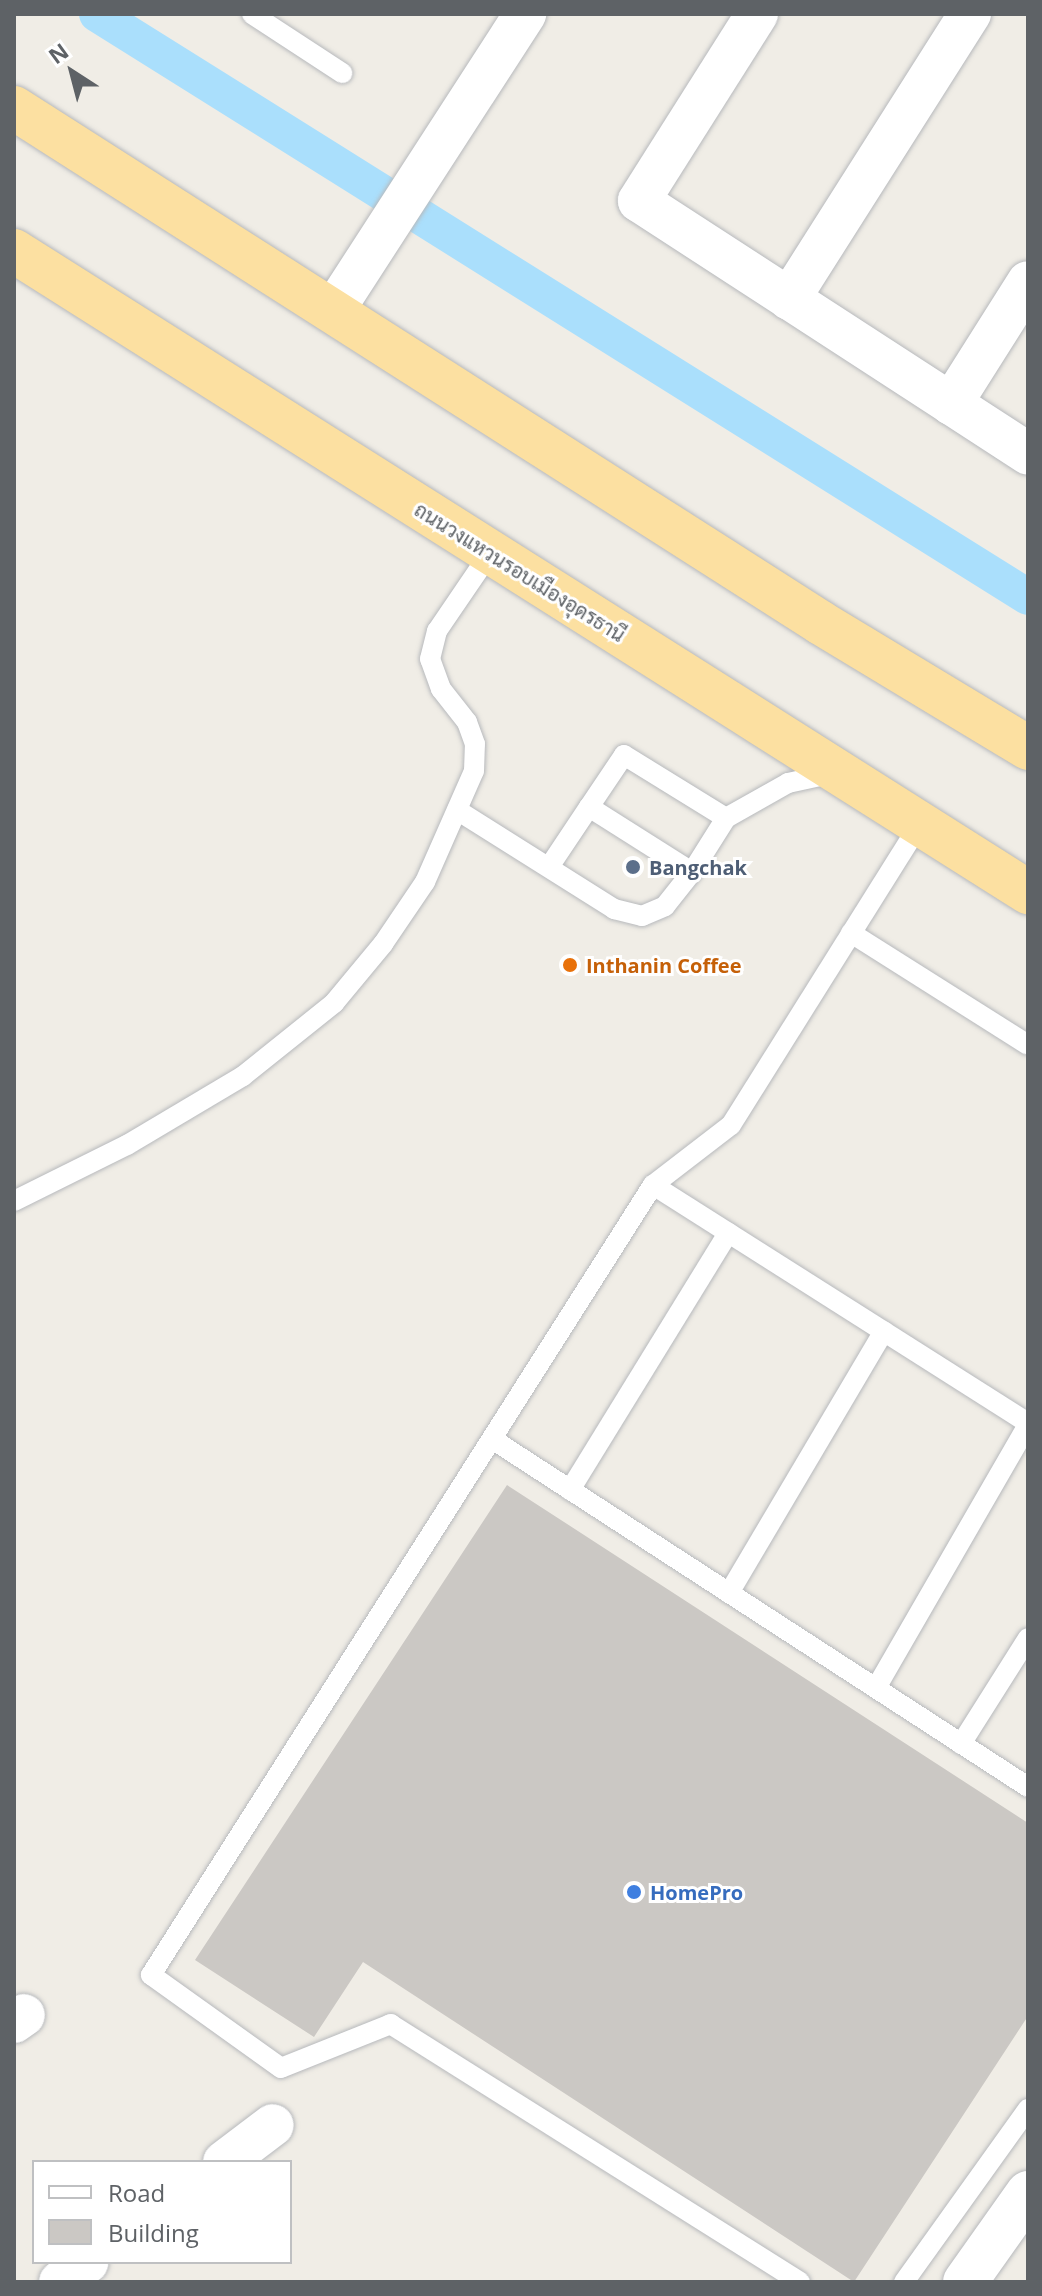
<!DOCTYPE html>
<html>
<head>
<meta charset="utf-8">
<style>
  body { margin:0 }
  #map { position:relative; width:1042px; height:2296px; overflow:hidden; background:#f0ede6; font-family:"Open Sans",Sarabun,sans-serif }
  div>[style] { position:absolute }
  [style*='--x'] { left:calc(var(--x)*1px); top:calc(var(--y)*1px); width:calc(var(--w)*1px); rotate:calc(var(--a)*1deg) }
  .canal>* { height:36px; margin:-18px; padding:0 18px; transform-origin:18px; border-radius:18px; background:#aadffc }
  .building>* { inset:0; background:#cbc8c4 }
  .roads { filter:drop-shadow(0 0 2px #b7b9bc) drop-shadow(0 0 2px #b7b9bc) }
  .service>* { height:20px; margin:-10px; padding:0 10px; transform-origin:10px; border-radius:10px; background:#fff }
  .minor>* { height:42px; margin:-21px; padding:0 21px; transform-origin:21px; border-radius:21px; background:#fff }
  .secondary>* { height:44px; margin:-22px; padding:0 22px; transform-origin:22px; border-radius:22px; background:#fff }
  .trunk>* { height:44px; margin:-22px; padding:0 22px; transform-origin:22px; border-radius:22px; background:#fce0a1 }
  .dots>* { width:22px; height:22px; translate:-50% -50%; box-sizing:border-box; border:4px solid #fff; border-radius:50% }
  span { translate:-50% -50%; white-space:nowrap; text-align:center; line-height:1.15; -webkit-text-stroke:6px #fff; paint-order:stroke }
  .street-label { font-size:20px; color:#5e6266 }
  .service-label { font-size:20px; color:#4e5e75; font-weight:700 }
  .left { translate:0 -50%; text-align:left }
  .food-label { font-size:20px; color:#c56008; font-weight:700 }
  .shop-label { font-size:20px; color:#366cbe; font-weight:700 }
  .frame { position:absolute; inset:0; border:16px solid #5e6266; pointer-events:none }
  .legend { position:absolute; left:32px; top:2160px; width:260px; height:104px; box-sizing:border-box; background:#fff; border:2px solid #bfc0c2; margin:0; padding:10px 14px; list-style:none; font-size:24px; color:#5e6266 }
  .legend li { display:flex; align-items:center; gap:16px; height:40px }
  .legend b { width:40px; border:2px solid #bfc0c2 }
  .north { position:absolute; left:32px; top:32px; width:80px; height:80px; -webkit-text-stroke:6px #fff; paint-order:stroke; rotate:324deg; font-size:22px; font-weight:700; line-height:32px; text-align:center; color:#5e6266 }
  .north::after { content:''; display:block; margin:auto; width:28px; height:36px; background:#5e6266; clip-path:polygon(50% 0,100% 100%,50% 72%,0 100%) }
</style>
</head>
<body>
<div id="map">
  <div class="canal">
    <div style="--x:97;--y:14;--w:1098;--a:32.06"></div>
  </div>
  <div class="building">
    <div style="clip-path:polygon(507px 1485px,1028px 1823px,1028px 2016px,854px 2282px,363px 1962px,314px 2037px,195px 1960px)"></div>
  </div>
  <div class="roads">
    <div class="service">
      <div style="--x:252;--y:14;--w:108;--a:33.2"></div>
      <div style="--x:457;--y:810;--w:186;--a:32.2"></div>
      <div style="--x:614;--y:909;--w:29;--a:14"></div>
      <div style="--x:642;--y:916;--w:25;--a:-23"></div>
      <div style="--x:665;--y:906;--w:43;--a:-51.5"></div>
      <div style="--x:726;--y:818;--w:120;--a:-148.3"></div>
      <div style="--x:624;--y:755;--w:63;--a:123.9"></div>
      <div style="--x:589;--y:807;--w:122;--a:32.3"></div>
      <div style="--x:692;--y:872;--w:64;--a:-57.8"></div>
      <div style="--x:726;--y:818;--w:71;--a:-29.4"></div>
      <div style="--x:788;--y:783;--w:47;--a:-12.3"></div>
      <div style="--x:549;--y:867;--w:72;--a:-56.3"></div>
      <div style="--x:851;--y:933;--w:209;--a:32.3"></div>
      <div style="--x:653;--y:1185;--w:444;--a:32.4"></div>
      <div style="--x:14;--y:1201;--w:126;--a:-26.4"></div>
      <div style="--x:127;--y:1145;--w:135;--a:-30.7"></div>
      <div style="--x:243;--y:1076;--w:117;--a:-38.7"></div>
      <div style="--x:334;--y:1003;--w:77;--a:-50.3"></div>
      <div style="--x:383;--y:944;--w:75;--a:-55.9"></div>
      <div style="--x:425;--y:882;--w:121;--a:-66.2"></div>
      <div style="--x:474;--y:771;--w:27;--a:-88"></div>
      <div style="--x:475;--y:744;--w:23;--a:-110"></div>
      <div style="--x:467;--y:722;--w:42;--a:-128.2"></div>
      <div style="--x:441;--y:689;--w:32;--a:-110"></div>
      <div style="--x:430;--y:659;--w:29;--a:-76"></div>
      <div style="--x:437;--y:631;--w:94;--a:-55.8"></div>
      <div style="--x:492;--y:1439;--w:639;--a:32.99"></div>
      <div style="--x:570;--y:1490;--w:302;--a:-58.4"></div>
      <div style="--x:729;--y:1593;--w:304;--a:-59.4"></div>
      <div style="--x:876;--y:1688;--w:304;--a:-60"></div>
      <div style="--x:961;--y:1744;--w:125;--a:-57.7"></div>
      <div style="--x:800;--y:2282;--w:484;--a:-147.8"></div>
      <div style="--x:391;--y:2024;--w:118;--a:158.2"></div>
      <div style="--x:281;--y:2068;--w:160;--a:-144.4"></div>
      <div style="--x:151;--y:1975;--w:936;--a:-57.57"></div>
      <div style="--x:653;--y:1185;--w:98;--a:-37.6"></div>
      <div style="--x:731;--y:1125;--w:355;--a:-57.9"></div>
      <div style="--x:904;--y:2282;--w:213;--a:-54.4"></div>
    </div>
    <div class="minor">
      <div style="--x:757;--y:14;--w:221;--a:122.3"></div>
      <div style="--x:639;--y:201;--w:464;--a:33"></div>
      <div style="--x:789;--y:299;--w:338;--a:-57.6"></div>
      <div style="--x:333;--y:311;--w:354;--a:-57.1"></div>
      <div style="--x:951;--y:404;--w:144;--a:-57.7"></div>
      <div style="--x:14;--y:2022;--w:12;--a:-35"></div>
      <div style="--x:224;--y:2162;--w:61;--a:-37.1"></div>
      <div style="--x:60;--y:2282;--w:34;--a:-36"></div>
    </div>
    <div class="secondary">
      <div style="--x:965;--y:2282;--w:109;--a:-54.7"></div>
    </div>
    <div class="trunk">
      <div style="--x:14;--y:108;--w:957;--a:32.54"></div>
      <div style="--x:821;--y:623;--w:242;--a:31.1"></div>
      <div style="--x:14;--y:251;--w:1200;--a:32.3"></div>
    </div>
  </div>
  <div class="dots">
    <div style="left:633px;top:867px;background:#5c6f8a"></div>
    <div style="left:570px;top:965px;background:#e8710a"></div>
    <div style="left:634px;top:1892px;background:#3f7fe0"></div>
  </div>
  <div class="street-label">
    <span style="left:520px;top:572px;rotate:32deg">ถนนวงแหวนรอบเมืองอุดรธานี</span>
  </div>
  <div class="service-label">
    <span class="left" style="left:649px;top:867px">Bangchak</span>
  </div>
  <div class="food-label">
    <span class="left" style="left:586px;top:965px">Inthanin Coffee</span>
  </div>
  <div class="shop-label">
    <span class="left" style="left:650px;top:1892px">HomePro</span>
  </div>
  <div class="frame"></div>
  <ul class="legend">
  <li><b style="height:10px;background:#fff"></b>Road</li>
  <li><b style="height:22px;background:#cbc8c4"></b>Building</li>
  </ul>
  <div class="north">N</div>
</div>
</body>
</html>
